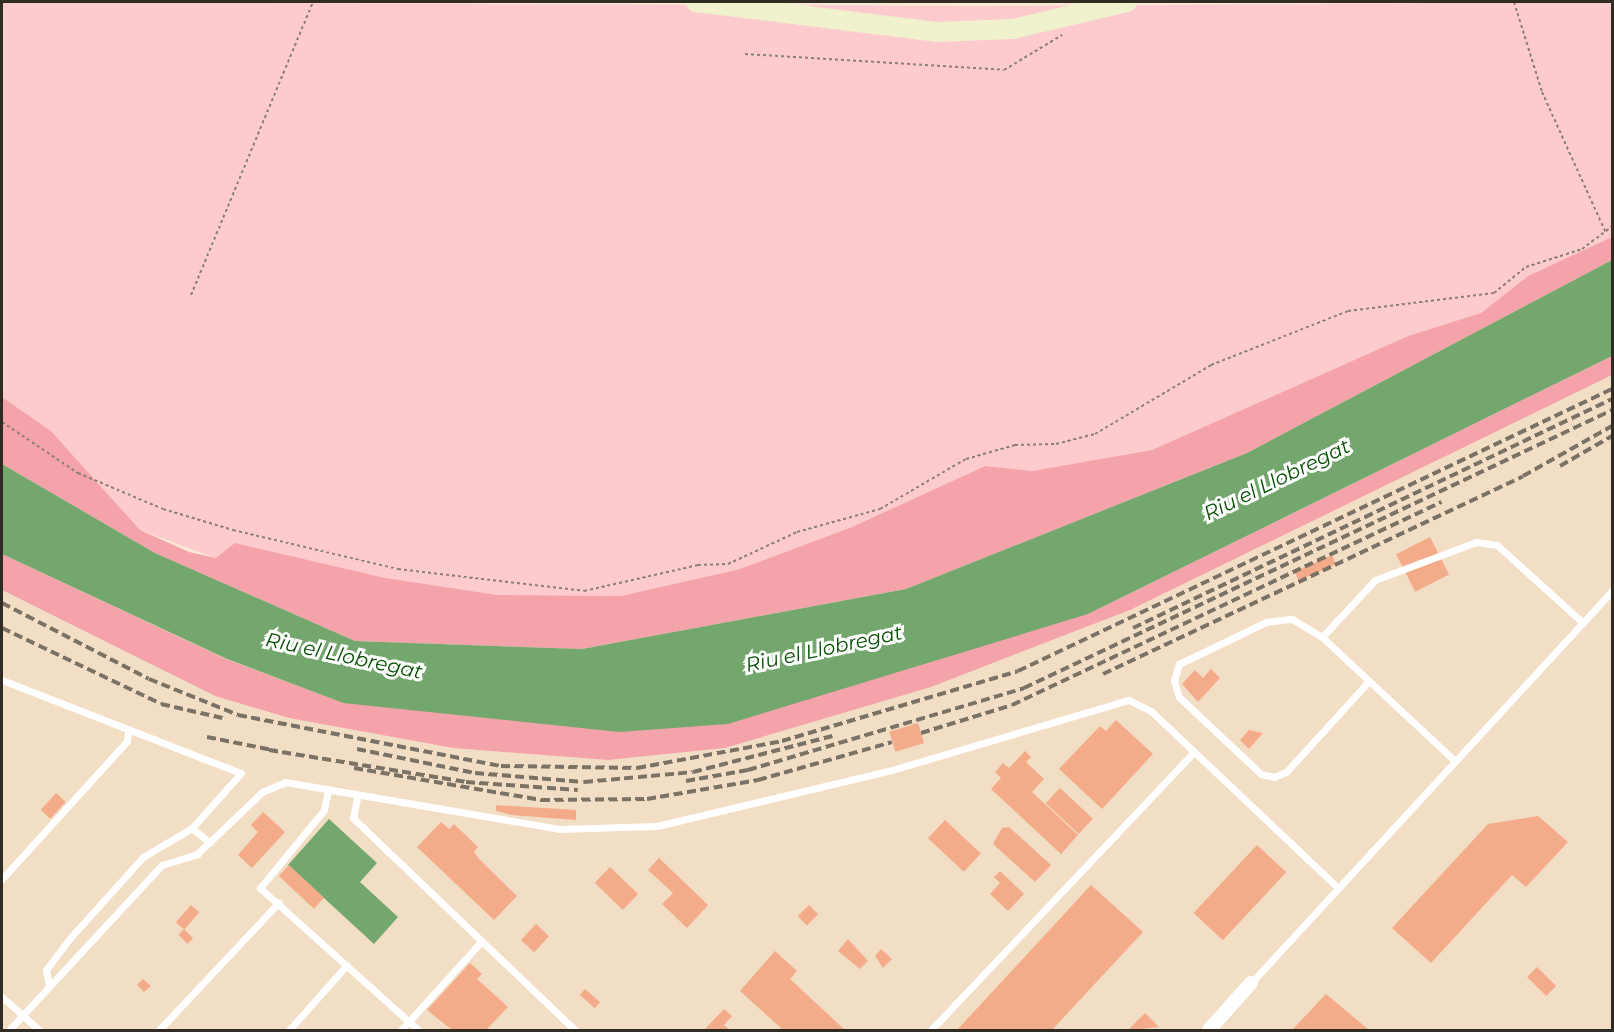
<!DOCTYPE html>
<html>
<head>
<meta charset="utf-8">
<style>
  body { margin:0 }
  #map { position:relative; width:1614px; height:1032px; overflow:hidden; background:#f7e9d5; font-family:Montserrat,sans-serif }
  div>[style] { position:absolute }
  [style*='--x'] { left:calc(var(--x)*1px); top:calc(var(--y)*1px); width:calc(var(--w)*1px); rotate:calc(var(--a)*1deg) }
  .built>* { inset:0; background:#f1dec4 }
  .green>* { inset:0; background:#fdcace }
  .forest>* { inset:0; background:#f5a3aa }
  .water>* { inset:0; background:#74a76e }
  .building>* { inset:0; background:#f4ab89; transform-origin:0 0 }
  .path>* { height:2px; margin-top:-1px; transform-origin:0; background:repeating-linear-gradient(90deg,#8a8173 0 3px,transparent 0 6px) }
  .service>* { height:7px; margin:-3.5px; padding:0 3.5px; transform-origin:3.5px; border-radius:3.5px; background:#fff }
  .minor>* { height:14px; margin:-7px; padding:0 7px; transform-origin:7px; border-radius:7px; background:#fff }
  .secondary>* { height:20px; margin:-10px; padding:0 10px; transform-origin:10px; border-radius:10px; background:#f0f1cd }
  .rail>* { height:4px; margin-top:-2px; transform-origin:0; background:repeating-linear-gradient(90deg,#7b7266 0 9px,transparent 0 13.5px) }
  span { translate:-50% -50%; white-space:nowrap; text-align:center; line-height:1.15; -webkit-text-stroke:6px #fff; paint-order:stroke }
  .water-label { font-size:20px; color:#045000; font-style:italic }
  .frame { position:absolute; inset:0; border:3px solid #302b23; pointer-events:none }
</style>
</head>
<body>
<div id="map">
  <div class="built">
    <div style="clip-path:polygon(1612px 375px,1612px 1030px,2px 1030px,2px 590px,215px 696px,289px 718px,453px 748px,608px 760px,725px 748px,931px 687px,1130px 610px)"></div>
  </div>
  <div class="green">
    <div style="clip-path:polygon(2px 2px,981px 6px,1612px 2px,1612px 237px,1528px 276px,1481px 313px,1408px 336px,1152px 450px,1032px 471px,985px 466px,852px 527px,740px 569px,621px 596px,497px 595px,216px 558px,140px 530px,51px 431px,2px 397px)"></div>
  </div>
  <div class="forest">
    <div style="clip-path:polygon(1612px 237px,1612px 260px,1247px 453px,906px 589px,582px 649px,355px 641px,155px 553px,2px 464px,2px 397px,51px 431px,140px 530px,189px 552px,216px 558px,235px 543px,385px 578px,497px 595px,621px 596px,740px 569px,852px 527px,985px 466px,1032px 471px,1152px 450px,1408px 336px,1481px 313px,1528px 276px)"></div>
    <div style="clip-path:polygon(1612px 356px,1612px 375px,1130px 610px,931px 687px,725px 748px,608px 760px,453px 748px,289px 718px,215px 696px,2px 590px,2px 554px,226px 659px,343px 703px,1088px 614px)"></div>
  </div>
  <div class="water">
    <div style="clip-path:polygon(1612px 260px,1612px 356px,1088px 614px,728px 724px,619px 732px,343px 703px,227px 659px,2px 554px,2px 464px,155px 553px,355px 641px,582px 649px,906px 589px,1247px 453px)"></div>
    <div style="clip-path:polygon(329px 819px,377px 863px,360px 882px,398px 917px,374px 944px,288px 865px)"></div>
  </div>
  <div class="building">
    <div style="left:1430px;top:537px;width:42px;height:38px;rotate:63deg"></div>
    <div style="left:1332px;top:555px;width:10px;height:41px;rotate:66deg"></div>
    <div style="clip-path:polygon(1211px 669px,1220px 678px,1198px 702px,1182px 684px,1195px 670px,1203px 678px)"></div>
    <div style="clip-path:polygon(1116px 720px,1153px 754px,1102px 809px,1059px 769px,1100px 726px,1106px 731px)"></div>
    <div style="left:918px;top:723px;width:21px;height:30px;rotate:73deg"></div>
    <div style="clip-path:polygon(1249px 730px,1263px 733px,1249px 749px,1240px 740px)"></div>
    <div style="clip-path:polygon(1025px 751px,1031px 757px,1026px 762px,1044px 779px,1032px 792px,1078px 835px,1061px 854px,991px 789px,1001px 778px,995px 772px,1003px 763px,1009px 768px)"></div>
    <div style="left:1060px;top:788px;width:45px;height:21px;rotate:43deg"></div>
    <div style="left:56px;top:793px;width:13px;height:23px;rotate:42deg"></div>
    <div style="clip-path:polygon(496px 805px,576px 810px,576px 820px,512px 815px,496px 811px)"></div>
    <div style="clip-path:polygon(263px 812px,285px 832px,252px 868px,238px 855px,258px 832px,251px 825px)"></div>
    <div style="clip-path:polygon(1538px 816px,1568px 842px,1526px 887px,1512px 875px,1431px 963px,1392px 928px,1488px 824px)"></div>
    <div style="left:945px;top:820px;width:49px;height:25px;rotate:43deg"></div>
    <div style="clip-path:polygon(441px 822px,449px 829px,454px 824px,478px 847px,474px 852px,479px 859px,517px 896px,494px 920px,417px 847px)"></div>
    <div style="clip-path:polygon(1009px 827px,1051px 865px,1035px 882px,993px 844px,1002px 828px)"></div>
    <div style="left:1257px;top:845px;width:40px;height:93px;rotate:43deg"></div>
    <div style="clip-path:polygon(659px 858px,708px 905px,687px 928px,662px 904px,673px 893px,648px 870px)"></div>
    <div style="left:289px;top:865px;width:48px;height:15px;rotate:43deg"></div>
    <div style="left:610px;top:867px;width:39px;height:22px;rotate:44deg"></div>
    <div style="clip-path:polygon(1000px 871px,1024px 894px,1008px 911px,990px 894px,1000px 883px,994px 877px)"></div>
    <div style="clip-path:polygon(1091px 885px,1143px 932px,1052px 1030px,957px 1030px)"></div>
    <div style="left:191px;top:905px;width:11px;height:23px;rotate:41deg"></div>
    <div style="left:809px;top:905px;width:13px;height:16px;rotate:45deg"></div>
    <div style="left:536px;top:924px;width:18px;height:22px;rotate:43deg"></div>
    <div style="left:184px;top:929px;width:13px;height:8px;rotate:45deg"></div>
    <div style="clip-path:polygon(848px 939px,868px 961px,860px 969px,838px 951px)"></div>
    <div style="clip-path:polygon(881px 949px,892px 959px,883px 968px,875px 956px)"></div>
    <div style="clip-path:polygon(775px 951px,797px 971px,790px 979px,845px 1030px,783px 1030px,740px 991px)"></div>
    <div style="clip-path:polygon(470px 963px,482px 974px,477px 979px,508px 1007px,486px 1030px,452px 1030px,427px 1010px)"></div>
    <div style="left:1537px;top:967px;width:27px;height:14px;rotate:45deg"></div>
    <div style="clip-path:polygon(143px 979px,151px 986px,144px 992px,137px 985px)"></div>
    <div style="left:585px;top:989px;width:20px;height:8px;rotate:41deg"></div>
    <div style="clip-path:polygon(1326px 994px,1369px 1030px,1292px 1030px)"></div>
    <div style="clip-path:polygon(724px 1009px,732px 1016px,724px 1025px,730px 1030px,704px 1030px)"></div>
    <div style="clip-path:polygon(1145px 1013px,1159px 1027px,1131px 1030px,1129px 1029px)"></div>
  </div>
  <div class="path">
    <div style="--x:1514;--y:2;--w:94;--a:72.7"></div>
    <div style="--x:1542;--y:92;--w:153;--a:65.6"></div>
    <div style="--x:745;--y:54;--w:259;--a:3.5"></div>
    <div style="--x:1004;--y:70;--w:68;--a:-31.1"></div>
    <div style="--x:191;--y:295;--w:317;--a:-67.4"></div>
    <div style="--x:2;--y:422;--w:92;--a:33.9"></div>
    <div style="--x:78;--y:473;--w:92;--a:23"></div>
    <div style="--x:163;--y:509;--w:73;--a:16.7"></div>
    <div style="--x:233;--y:530;--w:170;--a:13.3"></div>
    <div style="--x:398;--y:569;--w:187;--a:6.7"></div>
    <div style="--x:584;--y:591;--w:117;--a:-12.8"></div>
    <div style="--x:698;--y:565;--w:30;--a:-2"></div>
    <div style="--x:728;--y:564;--w:76;--a:-24.9"></div>
    <div style="--x:797;--y:532;--w:86;--a:-15.5"></div>
    <div style="--x:880;--y:509;--w:99;--a:-30.2"></div>
    <div style="--x:966;--y:459;--w:51;--a:-15.9"></div>
    <div style="--x:1015;--y:445;--w:41;--a:-1.4"></div>
    <div style="--x:1056;--y:444;--w:40;--a:-14.4"></div>
    <div style="--x:1095;--y:434;--w:135;--a:-30.7"></div>
    <div style="--x:1211;--y:365;--w:147;--a:-21.5"></div>
    <div style="--x:1348;--y:311;--w:147;--a:-7"></div>
    <div style="--x:1494;--y:293;--w:41;--a:-39.1"></div>
    <div style="--x:1526;--y:267;--w:59;--a:-17.8"></div>
    <div style="--x:1582;--y:249;--w:38;--a:-37"></div>
  </div>
  <div class="service">
    <div style="--x:1322;--y:637;--w:180;--a:43"></div>
    <div style="--x:2;--y:680;--w:256;--a:21.3"></div>
    <div style="--x:241;--y:773;--w:74;--a:131.7"></div>
    <div style="--x:192;--y:828;--w:57;--a:149.4"></div>
    <div style="--x:143;--y:857;--w:109;--a:132"></div>
    <div style="--x:70;--y:938;--w:40;--a:127"></div>
    <div style="--x:46;--y:970;--w:15;--a:79"></div>
    <div style="--x:1368;--y:682;--w:122;--a:132.3"></div>
    <div style="--x:1286;--y:772;--w:13;--a:157"></div>
    <div style="--x:1274;--y:777;--w:13;--a:-167"></div>
    <div style="--x:1261;--y:774;--w:112;--a:-136.8"></div>
    <div style="--x:1179;--y:697;--w:17;--a:-107"></div>
    <div style="--x:1174;--y:681;--w:18;--a:-74"></div>
    <div style="--x:1179;--y:664;--w:97;--a:-25.8"></div>
    <div style="--x:1266;--y:622;--w:26;--a:-7"></div>
    <div style="--x:1292;--y:619;--w:35;--a:31"></div>
    <div style="--x:1322;--y:637;--w:78;--a:-47.1"></div>
    <div style="--x:1375;--y:580;--w:108;--a:-20.6"></div>
    <div style="--x:1476;--y:542;--w:21;--a:8"></div>
    <div style="--x:1497;--y:545;--w:116;--a:42.2"></div>
    <div style="--x:328;--y:791;--w:19;--a:102"></div>
    <div style="--x:324;--y:810;--w:101;--a:129.4"></div>
    <div style="--x:260;--y:888;--w:212;--a:41.9"></div>
    <div style="--x:357;--y:798;--w:20;--a:101"></div>
    <div style="--x:353;--y:818;--w:307;--a:43.7"></div>
    <div style="--x:192;--y:828;--w:23;--a:40"></div>
    <div style="--x:2;--y:879;--w:186;--a:-47.8"></div>
    <div style="--x:127;--y:741;--w:10;--a:-84"></div>
    <div style="--x:1251;--y:983;--w:533;--a:-47.36"></div>
    <div style="--x:2;--y:997;--w:50;--a:41.7"></div>
    <div style="--x:9;--y:1030;--w:225;--a:-47.2"></div>
    <div style="--x:162;--y:865;--w:37;--a:-17"></div>
    <div style="--x:197;--y:854;--w:90;--a:-43.6"></div>
    <div style="--x:262;--y:792;--w:25;--a:-23"></div>
    <div style="--x:285;--y:782;--w:278;--a:9.7"></div>
    <div style="--x:559;--y:829;--w:98;--a:-1.8"></div>
    <div style="--x:657;--y:826;--w:242;--a:-13.4"></div>
    <div style="--x:892;--y:770;--w:247;--a:-16.5"></div>
    <div style="--x:1129;--y:700;--w:25;--a:27"></div>
    <div style="--x:1151;--y:711;--w:257;--a:43.4"></div>
    <div style="--x:159;--y:1030;--w:175;--a:-46.8"></div>
    <div style="--x:289;--y:1030;--w:87;--a:-48.3"></div>
    <div style="--x:401;--y:1030;--w:118;--a:-47.8"></div>
    <div style="--x:931;--y:1030;--w:383;--a:-46.6"></div>
  </div>
  <div class="minor">
    <div style="--x:1209;--y:1030;--w:63;--a:-48.2"></div>
  </div>
  <div class="secondary">
    <div style="--x:696;--y:2;--w:242;--a:7.1"></div>
    <div style="--x:936;--y:32;--w:77;--a:-2.2"></div>
    <div style="--x:1013;--y:29;--w:117;--a:-13.3"></div>
  </div>
  <div class="rail">
    <div style="--x:1560;--y:466;--w:60;--a:-30"></div>
    <div style="--x:2;--y:603;--w:165;--a:27.3"></div>
    <div style="--x:149;--y:679;--w:96;--a:22"></div>
    <div style="--x:238;--y:715;--w:268;--a:11"></div>
    <div style="--x:501;--y:766;--w:136;--a:0.8"></div>
    <div style="--x:637;--y:768;--w:147;--a:-10.5"></div>
    <div style="--x:782;--y:741;--w:246;--a:-16.5"></div>
    <div style="--x:1018;--y:671;--w:658;--a:-25.4"></div>
    <div style="--x:2;--y:628;--w:176;--a:25.5"></div>
    <div style="--x:161;--y:704;--w:63;--a:12.9"></div>
    <div style="--x:1133;--y:628;--w:531;--a:-25.55"></div>
    <div style="--x:1103;--y:674;--w:464;--a:-25.2"></div>
    <div style="--x:1523;--y:476;--w:102;--a:-29.3"></div>
    <div style="--x:921;--y:733;--w:95;--a:-17.1"></div>
    <div style="--x:1012;--y:705;--w:475;--a:-25.3"></div>
    <div style="--x:207;--y:737;--w:71;--a:11.3"></div>
    <div style="--x:357;--y:749;--w:120;--a:11.5"></div>
    <div style="--x:475;--y:773;--w:109;--a:4.7"></div>
    <div style="--x:584;--y:782;--w:109;--a:-5.2"></div>
    <div style="--x:693;--y:772;--w:144;--a:-14.5"></div>
    <div style="--x:269;--y:750;--w:200;--a:9.2"></div>
    <div style="--x:466;--y:782;--w:112;--a:4.1"></div>
    <div style="--x:354;--y:768;--w:190;--a:9.7"></div>
    <div style="--x:541;--y:800;--w:106;--a:-0.5"></div>
    <div style="--x:647;--y:799;--w:113;--a:-9.7"></div>
    <div style="--x:758;--y:780;--w:139;--a:-15.8"></div>
    <div style="--x:686;--y:781;--w:63;--a:-10.1"></div>
    <div style="--x:748;--y:770;--w:288;--a:-16.5"></div>
    <div style="--x:1024;--y:688;--w:650;--a:-25.3"></div>
  </div>
  <div class="water-label">
    <span style="left:1277px;top:480px;rotate:-26deg">Riu el Llobregat</span>
    <span style="left:824px;top:649px;rotate:-12deg">Riu el Llobregat</span>
    <span style="left:344px;top:656px;rotate:12deg">Riu el Llobregat</span>
  </div>
  <div class="frame"></div>
</div>
</body>
</html>
